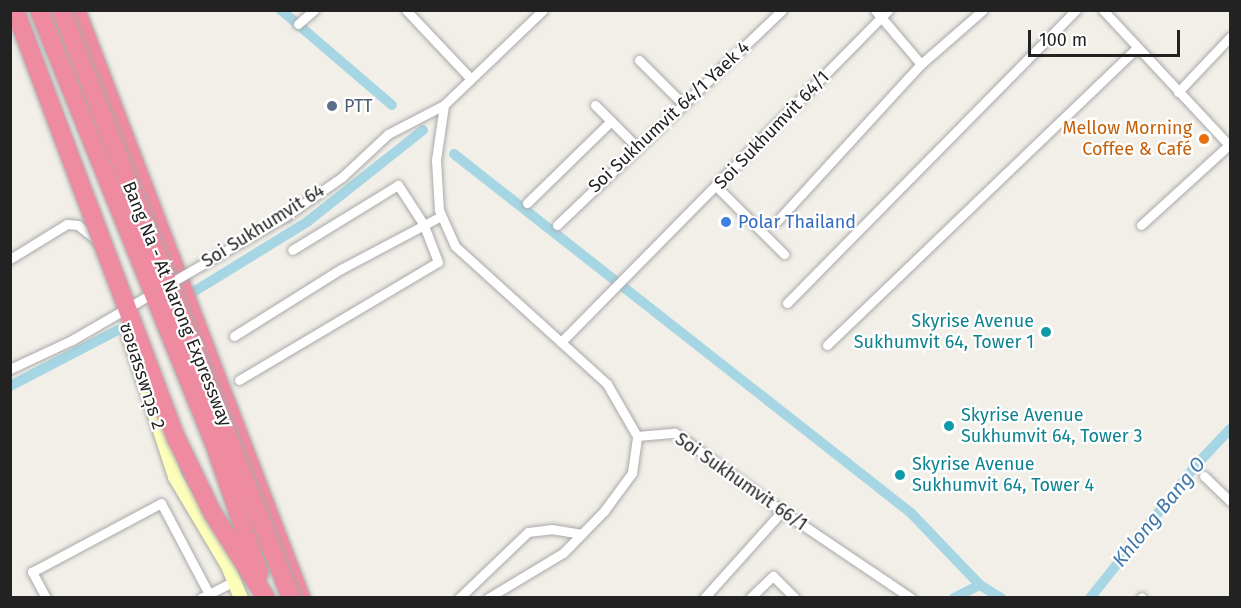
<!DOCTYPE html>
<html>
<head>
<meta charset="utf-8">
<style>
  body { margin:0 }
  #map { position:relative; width:1241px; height:608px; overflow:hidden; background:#f2efe8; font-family:"Fira Sans","Noto Sans Thai",sans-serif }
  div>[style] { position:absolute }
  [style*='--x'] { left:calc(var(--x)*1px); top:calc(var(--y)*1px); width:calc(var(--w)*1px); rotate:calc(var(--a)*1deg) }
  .canal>* { height:10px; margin:-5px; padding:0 5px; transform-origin:5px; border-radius:5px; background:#a6d6e3 }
  .roads { filter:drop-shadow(0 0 2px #a9a9a9) drop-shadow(0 0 2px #a9a9a9) }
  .street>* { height:9px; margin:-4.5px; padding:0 4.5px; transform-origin:4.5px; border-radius:4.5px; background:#fff }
  .secondary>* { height:14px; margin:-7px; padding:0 7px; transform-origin:7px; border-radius:7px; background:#fcfeba }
  .highway>* { height:18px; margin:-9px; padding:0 9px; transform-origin:9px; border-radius:9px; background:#ee8ba0 }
  .bridges { filter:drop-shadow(0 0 2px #a9a9a9) drop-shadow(0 0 2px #a9a9a9) }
  .street-bridge>* { height:9px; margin:-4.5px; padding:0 4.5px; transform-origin:4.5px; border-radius:4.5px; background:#fff }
  .highway-bridge>* { height:18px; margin:-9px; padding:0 9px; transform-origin:9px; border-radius:9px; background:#ee8ba0 }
  .dots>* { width:16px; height:16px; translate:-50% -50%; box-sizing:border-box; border:3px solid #fff; border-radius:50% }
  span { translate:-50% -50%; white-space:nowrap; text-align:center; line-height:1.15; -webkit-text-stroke:4.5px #fff; paint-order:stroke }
  .service-label { font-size:18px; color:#4e5e75 }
  .left { translate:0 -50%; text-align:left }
  .street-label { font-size:18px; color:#222 }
  .food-label { font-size:18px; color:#c56008 }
  .right { translate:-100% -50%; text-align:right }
  .shop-label { font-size:18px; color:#366cbe }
  .culture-label { font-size:18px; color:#0d838f }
  .water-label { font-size:20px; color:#4077a9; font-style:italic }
  .frame { position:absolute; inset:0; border:12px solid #222; pointer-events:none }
  .scale { position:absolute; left:1028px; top:30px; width:152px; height:27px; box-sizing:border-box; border:3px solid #222; border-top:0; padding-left:8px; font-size:18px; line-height:21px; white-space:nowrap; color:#222; -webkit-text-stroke:4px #fff; paint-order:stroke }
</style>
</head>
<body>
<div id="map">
  <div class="canal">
    <div style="--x:281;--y:10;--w:146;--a:40.6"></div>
    <div style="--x:454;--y:154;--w:581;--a:38.15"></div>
    <div style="--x:911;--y:513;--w:100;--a:46.2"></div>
    <div style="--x:190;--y:294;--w:137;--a:-31.6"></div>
    <div style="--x:307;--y:222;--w:148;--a:-38.4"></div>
    <div style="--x:10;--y:386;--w:122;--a:-27.4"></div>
    <div style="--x:954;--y:598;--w:29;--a:-27"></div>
    <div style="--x:980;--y:585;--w:25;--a:32"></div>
    <div style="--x:1090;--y:598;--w:171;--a:-51.4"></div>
    <div style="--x:1197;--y:464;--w:48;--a:-46.7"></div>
  </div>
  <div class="roads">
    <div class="street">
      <div style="--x:406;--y:10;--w:93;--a:46.7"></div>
      <div style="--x:543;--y:10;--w:137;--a:136.2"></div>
      <div style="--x:444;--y:105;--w:56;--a:98.3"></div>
      <div style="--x:436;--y:160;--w:50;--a:86.6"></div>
      <div style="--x:439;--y:210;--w:39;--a:66"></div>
      <div style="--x:455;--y:246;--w:205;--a:42.2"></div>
      <div style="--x:607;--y:384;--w:60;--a:60"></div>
      <div style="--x:875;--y:10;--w:71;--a:49.6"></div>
      <div style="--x:921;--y:64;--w:82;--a:-41.1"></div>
      <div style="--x:1103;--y:10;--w:186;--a:47"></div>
      <div style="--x:298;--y:24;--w:21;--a:-41"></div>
      <div style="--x:639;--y:60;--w:62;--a:45"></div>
      <div style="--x:1178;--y:92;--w:76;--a:-46.6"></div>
      <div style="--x:595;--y:105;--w:23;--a:45"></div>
      <div style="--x:717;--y:187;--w:95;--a:45"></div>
      <div style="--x:527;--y:203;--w:117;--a:-44.3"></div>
      <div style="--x:611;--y:121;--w:37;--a:45"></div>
      <div style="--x:286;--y:216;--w:68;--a:-34.9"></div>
      <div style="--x:342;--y:177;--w:63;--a:-43.1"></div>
      <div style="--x:388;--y:134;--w:63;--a:-27.4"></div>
      <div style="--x:777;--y:221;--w:213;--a:-47.5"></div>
      <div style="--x:557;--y:225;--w:311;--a:-43.7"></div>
      <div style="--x:1141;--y:225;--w:119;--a:-42.3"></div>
      <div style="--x:10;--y:259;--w:67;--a:-31.6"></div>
      <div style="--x:67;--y:224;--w:11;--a:5"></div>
      <div style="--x:78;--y:225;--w:26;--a:39"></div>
      <div style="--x:787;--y:303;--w:412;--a:-45.4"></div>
      <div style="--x:234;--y:336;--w:126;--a:-32.1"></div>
      <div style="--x:341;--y:269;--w:113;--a:-27.9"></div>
      <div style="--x:561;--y:342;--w:466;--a:-45.4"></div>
      <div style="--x:827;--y:345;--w:429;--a:-43.8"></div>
      <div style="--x:239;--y:380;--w:231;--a:-30.7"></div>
      <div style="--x:438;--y:262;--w:40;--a:-111"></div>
      <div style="--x:424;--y:225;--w:48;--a:-123"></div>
      <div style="--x:398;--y:185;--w:124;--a:148.5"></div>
      <div style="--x:637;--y:436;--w:38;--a:-5"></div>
      <div style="--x:675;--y:433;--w:132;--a:36.1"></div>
      <div style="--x:782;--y:511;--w:156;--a:34"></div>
      <div style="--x:1204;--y:476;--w:36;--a:44"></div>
      <div style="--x:46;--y:598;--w:30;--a:-118"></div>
      <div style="--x:32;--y:572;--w:146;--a:-28.1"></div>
      <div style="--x:161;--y:503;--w:107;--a:62.2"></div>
      <div style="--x:201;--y:598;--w:37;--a:-27"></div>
      <div style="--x:459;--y:598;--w:95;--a:-43.7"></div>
      <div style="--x:528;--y:532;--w:23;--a:-7"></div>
      <div style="--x:551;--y:529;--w:30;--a:9"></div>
      <div style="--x:488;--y:598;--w:87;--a:-31"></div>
      <div style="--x:563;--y:553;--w:59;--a:-45.7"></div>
      <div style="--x:604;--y:511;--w:47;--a:-53.6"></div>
      <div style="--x:632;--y:473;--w:37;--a:-82"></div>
      <div style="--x:704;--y:598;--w:117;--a:-48.1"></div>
      <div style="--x:750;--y:598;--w:32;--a:-44"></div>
      <div style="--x:773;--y:576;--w:31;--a:45"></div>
      <div style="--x:1141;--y:598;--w:1;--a:-45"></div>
    </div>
    <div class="secondary">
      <div style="--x:129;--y:336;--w:148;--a:71.9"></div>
      <div style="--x:175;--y:477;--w:104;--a:59.2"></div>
      <div style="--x:228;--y:566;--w:35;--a:68"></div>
    </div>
    <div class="highway">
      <div style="--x:76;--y:10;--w:630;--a:69.06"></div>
    </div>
  </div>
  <div class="bridges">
    <div class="street-bridge">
      <div style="--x:10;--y:369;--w:68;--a:-25.1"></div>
      <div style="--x:72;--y:340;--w:247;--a:-30.1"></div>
    </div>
    <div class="highway-bridge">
      <div style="--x:15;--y:10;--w:460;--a:69.4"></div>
      <div style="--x:177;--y:440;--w:82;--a:64.1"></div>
      <div style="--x:213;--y:514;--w:99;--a:57.8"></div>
      <div style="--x:39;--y:10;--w:464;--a:68"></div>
      <div style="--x:213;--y:440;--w:141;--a:70.9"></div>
      <div style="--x:61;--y:10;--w:631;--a:68.64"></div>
    </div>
  </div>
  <div class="dots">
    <div style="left:332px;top:106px;background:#5c6f8a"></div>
    <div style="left:1204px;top:139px;background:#e8710a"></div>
    <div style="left:726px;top:222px;background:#3f7fe0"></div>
    <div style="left:1046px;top:332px;background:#0f9aa8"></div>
    <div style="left:949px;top:426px;background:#0f9aa8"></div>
    <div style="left:900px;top:475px;background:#0f9aa8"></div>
  </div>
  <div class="service-label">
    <span class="left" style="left:344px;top:106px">PTT</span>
  </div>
  <div class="street-label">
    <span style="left:669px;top:117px;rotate:-43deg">Soi Sukhumvit 64/1 Yaek 4</span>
    <span style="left:772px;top:130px;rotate:-46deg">Soi Sukhumvit 64/1</span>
    <span style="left:263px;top:226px;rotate:-32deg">Soi Sukhumvit 64</span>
    <span style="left:177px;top:304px;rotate:68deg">Bang Na - At Narong Expressway</span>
    <span style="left:142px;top:376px;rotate:72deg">ซอยสรรพาวุธ 2</span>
    <span style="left:741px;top:482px;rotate:35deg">Soi Sukhumvit 66/1</span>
  </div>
  <div class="food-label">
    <span class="right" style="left:1192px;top:139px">Mellow Morning<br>Coffee &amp; Café</span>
  </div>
  <div class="shop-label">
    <span class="left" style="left:738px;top:222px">Polar Thailand</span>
  </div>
  <div class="culture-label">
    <span class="right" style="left:1034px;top:332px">Skyrise Avenue<br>Sukhumvit 64, Tower 1</span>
    <span class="left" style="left:961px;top:426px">Skyrise Avenue<br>Sukhumvit 64, Tower 3</span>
    <span class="left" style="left:912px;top:475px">Skyrise Avenue<br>Sukhumvit 64, Tower 4</span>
  </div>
  <div class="water-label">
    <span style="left:1159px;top:512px;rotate:-51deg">Khlong Bang O</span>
  </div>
  <div class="frame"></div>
  <div class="scale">100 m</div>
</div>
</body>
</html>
